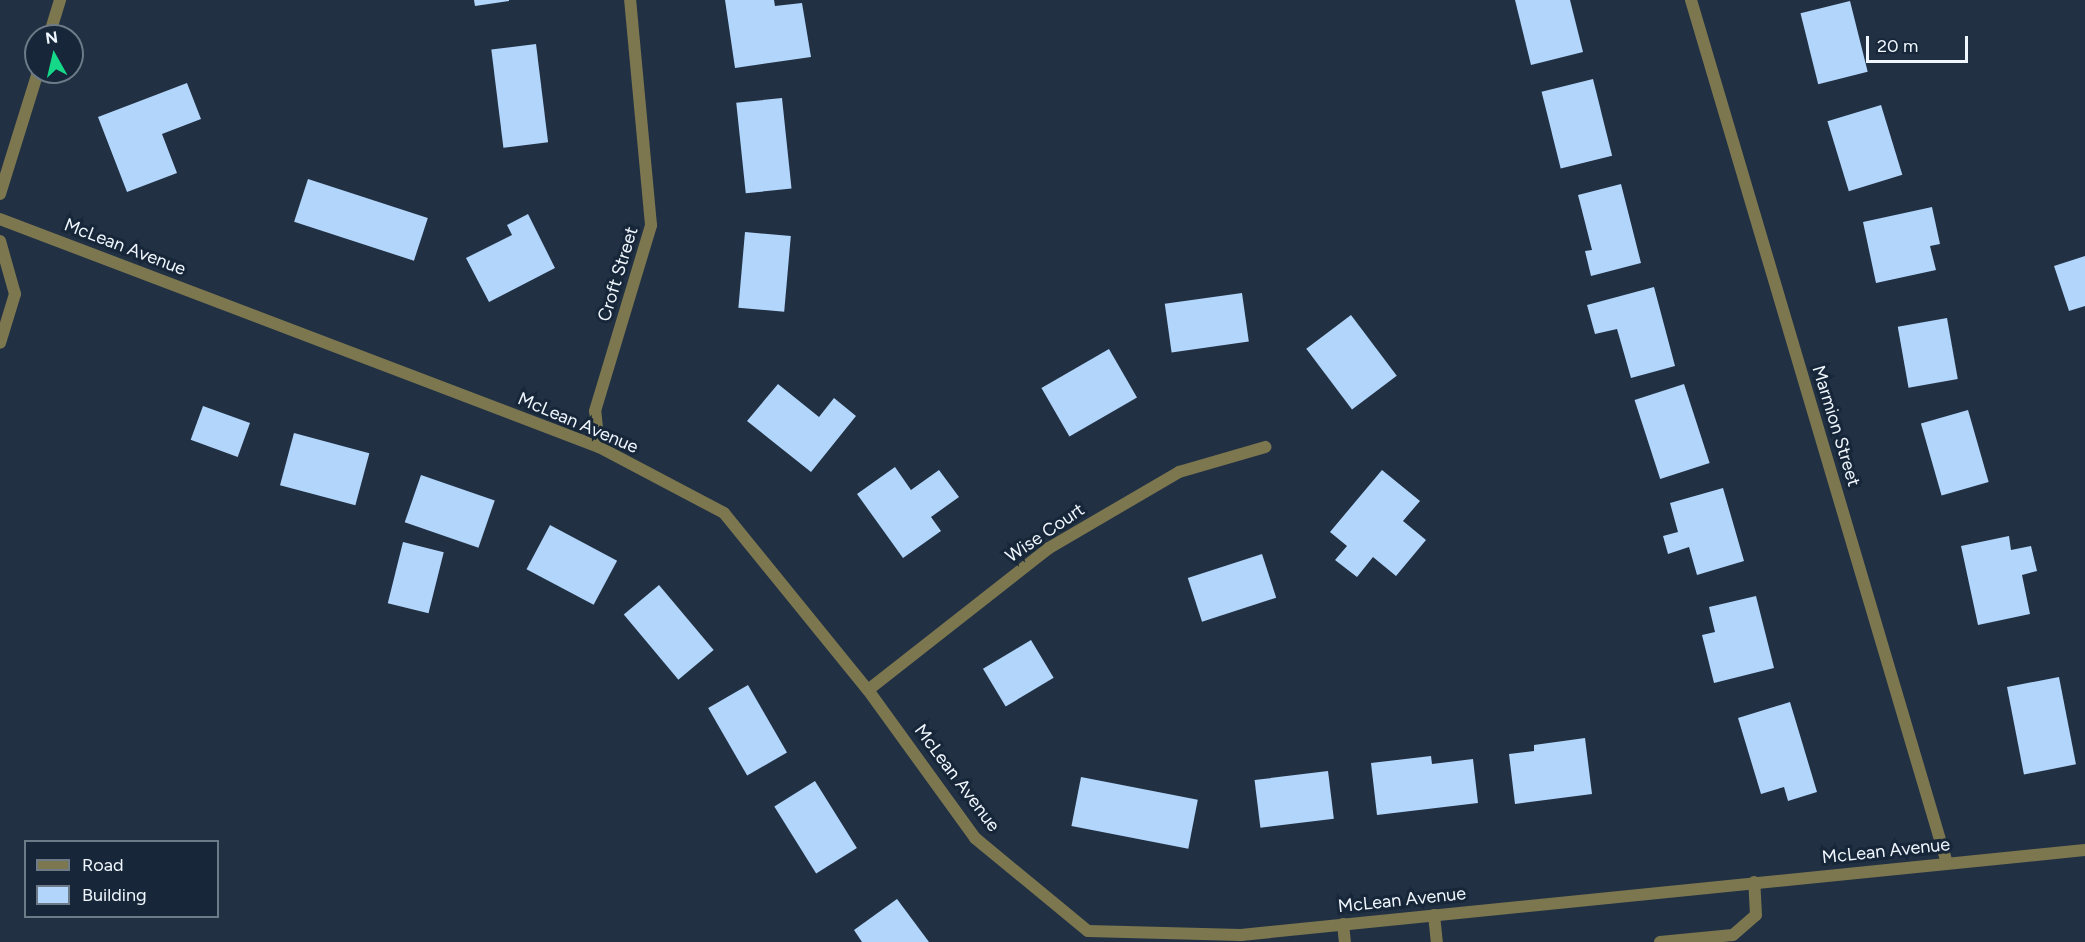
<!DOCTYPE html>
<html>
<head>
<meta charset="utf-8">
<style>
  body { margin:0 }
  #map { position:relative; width:2085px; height:942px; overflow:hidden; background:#213143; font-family:Figtree,sans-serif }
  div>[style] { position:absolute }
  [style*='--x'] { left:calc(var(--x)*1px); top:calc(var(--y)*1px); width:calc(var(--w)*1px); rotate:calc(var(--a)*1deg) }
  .building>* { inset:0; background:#b2d5fc; transform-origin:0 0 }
  .service>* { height:12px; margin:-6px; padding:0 6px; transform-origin:6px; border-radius:6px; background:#7d7750 }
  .minor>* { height:12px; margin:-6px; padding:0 6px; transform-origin:6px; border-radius:6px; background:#7d7750 }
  span { translate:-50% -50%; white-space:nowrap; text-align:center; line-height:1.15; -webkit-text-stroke:6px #172739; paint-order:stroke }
  .street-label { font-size:18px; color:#eff6fd }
  .legend { position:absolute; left:24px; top:840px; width:195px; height:78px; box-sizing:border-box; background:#172739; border:2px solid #6d7a87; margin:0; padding:8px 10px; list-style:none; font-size:18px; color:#eff6fd }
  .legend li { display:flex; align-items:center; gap:12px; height:30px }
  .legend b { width:30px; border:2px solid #6d7a87 }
  .north { position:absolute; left:24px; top:24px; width:60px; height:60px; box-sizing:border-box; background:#172739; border:2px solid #6d7a87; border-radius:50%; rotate:352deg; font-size:16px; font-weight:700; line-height:24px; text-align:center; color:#eff6fd }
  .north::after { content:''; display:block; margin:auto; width:21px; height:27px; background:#15d989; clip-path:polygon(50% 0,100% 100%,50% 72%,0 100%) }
  .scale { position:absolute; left:1866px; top:36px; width:102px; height:27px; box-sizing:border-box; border:3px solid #eff6fd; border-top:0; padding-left:8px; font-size:18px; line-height:21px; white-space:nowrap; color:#eff6fd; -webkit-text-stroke:4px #172739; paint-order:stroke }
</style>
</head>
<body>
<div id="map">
  <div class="building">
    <div style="clip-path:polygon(474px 0,509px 0,509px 1px,475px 6px)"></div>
    <div style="clip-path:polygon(725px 0,774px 0,775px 6px,802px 3px,811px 57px,735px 68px)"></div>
    <div style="clip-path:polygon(1515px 0,1570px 0,1583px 52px,1531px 65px)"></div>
    <div style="left:1850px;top:1px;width:73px;height:51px;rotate:76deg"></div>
    <div style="left:536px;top:44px;width:99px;height:45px;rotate:83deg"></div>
    <div style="left:1593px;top:79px;width:79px;height:53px;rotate:76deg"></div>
    <div style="clip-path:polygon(187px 83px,201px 119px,162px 134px,177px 173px,127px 192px,98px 117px)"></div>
    <div style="left:782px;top:98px;width:91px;height:46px;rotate:84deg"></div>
    <div style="left:1881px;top:105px;width:73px;height:56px;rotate:73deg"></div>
    <div style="left:308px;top:179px;width:126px;height:45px;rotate:18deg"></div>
    <div style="clip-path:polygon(1621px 184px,1641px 263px,1591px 276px,1585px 251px,1592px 250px,1578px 195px)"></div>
    <div style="clip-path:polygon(1932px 207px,1940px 244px,1930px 246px,1936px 270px,1876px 283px,1863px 222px)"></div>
    <div style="clip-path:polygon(528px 214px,555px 268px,489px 302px,466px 258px,512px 235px,507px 225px)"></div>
    <div style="left:745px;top:232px;width:46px;height:76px;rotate:5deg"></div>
    <div style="clip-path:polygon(2085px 256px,2085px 306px,2069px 311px,2054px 266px)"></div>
    <div style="clip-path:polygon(1654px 287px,1675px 366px,1631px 378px,1617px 329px,1595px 334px,1587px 305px)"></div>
    <div style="left:1242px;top:293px;width:49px;height:78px;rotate:82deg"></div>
    <div style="left:1351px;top:315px;width:76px;height:56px;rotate:53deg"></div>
    <div style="left:1947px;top:318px;width:62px;height:50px;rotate:80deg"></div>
    <div style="left:1109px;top:349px;width:56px;height:78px;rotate:60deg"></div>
    <div style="clip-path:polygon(778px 384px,819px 417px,834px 398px,856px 416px,811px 472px,747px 421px)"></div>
    <div style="left:1684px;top:384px;width:83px;height:52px;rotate:72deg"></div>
    <div style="left:203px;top:406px;width:50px;height:36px;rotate:20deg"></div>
    <div style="left:1968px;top:410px;width:75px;height:49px;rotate:74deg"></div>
    <div style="left:294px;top:433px;width:78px;height:54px;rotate:15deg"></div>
    <div style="clip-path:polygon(895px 467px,911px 490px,939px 470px,959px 497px,931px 517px,941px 531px,903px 558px,857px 494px)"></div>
    <div style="clip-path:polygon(1382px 470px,1420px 501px,1403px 521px,1426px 540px,1396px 576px,1373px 557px,1357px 577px,1335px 560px,1347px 546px,1330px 532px)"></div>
    <div style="left:421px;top:475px;width:78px;height:50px;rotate:19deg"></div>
    <div style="clip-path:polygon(1723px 488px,1744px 561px,1697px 575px,1689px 547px,1668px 554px,1663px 536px,1678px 532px,1670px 503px)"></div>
    <div style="left:550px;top:525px;width:76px;height:50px;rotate:28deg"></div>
    <div style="clip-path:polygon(2009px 536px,2011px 550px,2031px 546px,2037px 571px,2022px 575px,2030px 614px,1978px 625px,1961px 546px)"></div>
    <div style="left:403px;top:542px;width:42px;height:63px;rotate:14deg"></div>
    <div style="left:1262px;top:554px;width:46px;height:78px;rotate:72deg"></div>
    <div style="left:659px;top:585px;width:85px;height:46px;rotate:50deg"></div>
    <div style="clip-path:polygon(1756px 596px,1774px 668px,1714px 683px,1702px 635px,1715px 632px,1709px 607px)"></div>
    <div style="left:1031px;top:640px;width:44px;height:56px;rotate:59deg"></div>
    <div style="left:2059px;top:677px;width:89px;height:53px;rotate:79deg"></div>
    <div style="left:748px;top:685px;width:78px;height:46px;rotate:60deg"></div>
    <div style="clip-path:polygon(1790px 702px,1817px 792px,1788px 801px,1784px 787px,1761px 794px,1738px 718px)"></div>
    <div style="clip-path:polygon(1585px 738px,1592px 794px,1515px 804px,1509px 754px,1534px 751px,1534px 745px)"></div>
    <div style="clip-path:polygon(1431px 756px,1432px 764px,1473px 759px,1478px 803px,1377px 815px,1371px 763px)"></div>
    <div style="left:1328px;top:771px;width:48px;height:74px;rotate:83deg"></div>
    <div style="left:1081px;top:777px;width:119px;height:50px;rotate:11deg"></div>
    <div style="left:815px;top:781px;width:79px;height:48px;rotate:58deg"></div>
    <div style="clip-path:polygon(897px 899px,929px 942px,862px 942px,854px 930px)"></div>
  </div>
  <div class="service">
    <div style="--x:1434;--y:915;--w:27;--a:84"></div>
    <div style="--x:1343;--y:924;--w:18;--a:84"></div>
    <div style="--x:1660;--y:942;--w:73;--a:-5.5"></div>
    <div style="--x:1733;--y:935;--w:30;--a:-41"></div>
    <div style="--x:1756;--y:915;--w:33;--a:-93"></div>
  </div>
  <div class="minor">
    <div style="--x:1691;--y:0;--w:900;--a:73.48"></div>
    <div style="--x:49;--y:36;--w:38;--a:-73"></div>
    <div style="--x:0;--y:194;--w:128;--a:-72.7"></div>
    <div style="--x:0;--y:219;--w:641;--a:20.84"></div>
    <div style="--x:599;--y:447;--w:141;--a:27.8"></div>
    <div style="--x:724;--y:513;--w:228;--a:50.9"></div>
    <div style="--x:868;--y:690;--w:183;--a:54.1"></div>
    <div style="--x:975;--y:838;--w:146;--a:39.5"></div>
    <div style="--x:1088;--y:931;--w:153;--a:1.5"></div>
    <div style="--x:1241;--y:935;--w:848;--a:-5.75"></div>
    <div style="--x:0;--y:241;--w:55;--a:74.2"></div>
    <div style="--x:15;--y:294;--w:51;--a:107"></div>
    <div style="--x:599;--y:447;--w:36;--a:-96"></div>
    <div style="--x:595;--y:411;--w:194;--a:-73.2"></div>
    <div style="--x:651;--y:225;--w:226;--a:-95.3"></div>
    <div style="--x:868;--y:690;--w:230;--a:-38.1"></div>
    <div style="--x:1049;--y:548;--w:151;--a:-30.3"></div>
    <div style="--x:1179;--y:472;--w:90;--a:-16.2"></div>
  </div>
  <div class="street-label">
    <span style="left:125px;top:247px;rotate:21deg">McLean Avenue</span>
    <span style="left:618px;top:274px;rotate:-73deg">Croft Street</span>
    <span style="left:578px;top:423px;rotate:23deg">McLean Avenue</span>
    <span style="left:1836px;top:426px;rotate:73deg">Marmion Street</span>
    <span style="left:1045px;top:533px;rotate:-34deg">Wise Court</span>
    <span style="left:957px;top:778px;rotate:53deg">McLean Avenue</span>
    <span style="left:1886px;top:851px;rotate:-6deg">McLean Avenue</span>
    <span style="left:1402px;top:900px;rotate:-6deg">McLean Avenue</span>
  </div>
  <ul class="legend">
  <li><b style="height:8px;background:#7d7750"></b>Road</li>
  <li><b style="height:16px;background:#b2d5fc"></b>Building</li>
  </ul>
  <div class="north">N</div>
  <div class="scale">20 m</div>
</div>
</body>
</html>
